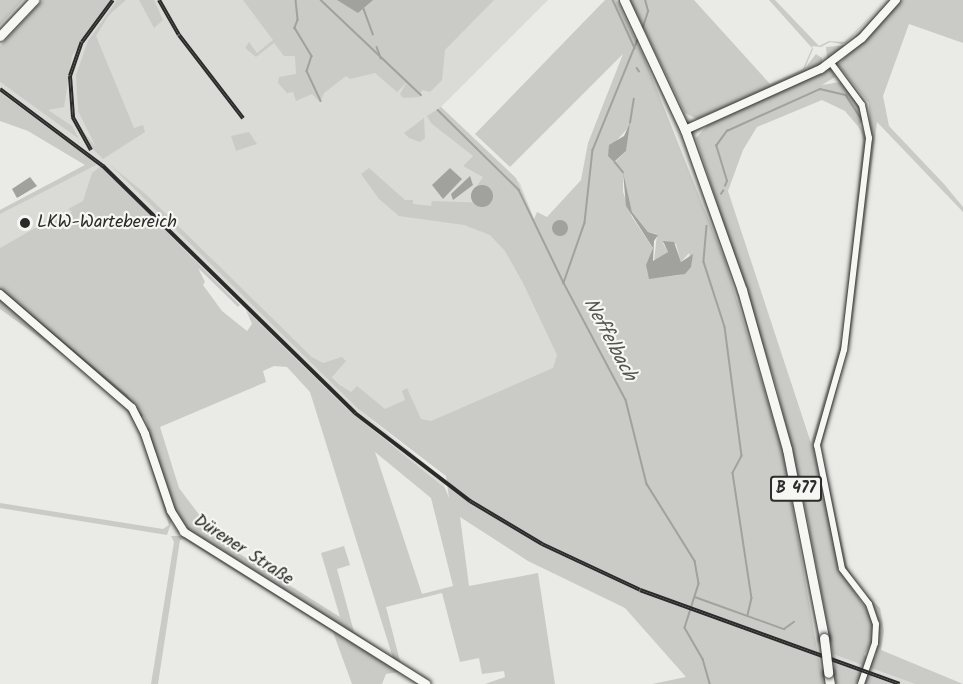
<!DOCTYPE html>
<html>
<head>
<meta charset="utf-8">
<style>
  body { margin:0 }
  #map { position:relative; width:963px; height:684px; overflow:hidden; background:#eaeae6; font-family:Kalam,sans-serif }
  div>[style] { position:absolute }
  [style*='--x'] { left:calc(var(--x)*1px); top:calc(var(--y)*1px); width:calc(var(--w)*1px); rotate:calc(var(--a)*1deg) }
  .built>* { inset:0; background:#dadad6 }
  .green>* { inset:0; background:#cacac7 }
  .water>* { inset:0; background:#a1a19e }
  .round { border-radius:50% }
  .stream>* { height:1.5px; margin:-0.75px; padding:0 0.75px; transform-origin:0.75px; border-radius:0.75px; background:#a1a19e }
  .roads { filter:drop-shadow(0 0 2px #2b2b2b) drop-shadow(0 0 2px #2b2b2b) }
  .minor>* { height:6px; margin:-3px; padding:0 3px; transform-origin:3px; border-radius:3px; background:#f6f6f2 }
  .tertiary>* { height:8px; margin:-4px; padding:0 4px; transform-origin:4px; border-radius:4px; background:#f6f6f2 }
  .primary>* { height:9px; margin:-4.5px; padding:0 4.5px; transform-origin:4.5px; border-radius:4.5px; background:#f6f6f2 }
  .rail>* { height:4px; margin-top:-2px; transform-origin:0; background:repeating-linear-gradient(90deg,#f6f6f2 0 4.5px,#2b2b2b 0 9px); box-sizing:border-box; border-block:2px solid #2b2b2b }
  .bridges { filter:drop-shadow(0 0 2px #2b2b2b) drop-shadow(0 0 2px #2b2b2b) }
  .primary-bridge>* { height:9px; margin:-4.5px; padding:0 4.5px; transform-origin:4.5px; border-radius:4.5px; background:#f6f6f2 }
  .dots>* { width:16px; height:16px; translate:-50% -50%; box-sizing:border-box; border:3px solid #f6f6f2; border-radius:50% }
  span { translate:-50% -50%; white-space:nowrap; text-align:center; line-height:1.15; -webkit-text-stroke:4.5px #f6f6f2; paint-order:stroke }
  .shield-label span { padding:2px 4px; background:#f6f6f2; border:2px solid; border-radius:4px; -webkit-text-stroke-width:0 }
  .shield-label { font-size:16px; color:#2b2b2b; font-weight:700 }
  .poi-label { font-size:18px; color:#2b2b2b }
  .left { translate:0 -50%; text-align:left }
  .street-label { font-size:18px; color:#2b2b2b }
  .water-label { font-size:20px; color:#545453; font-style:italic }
</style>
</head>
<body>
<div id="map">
  <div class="built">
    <div style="clip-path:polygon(61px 0,327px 0,441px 47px,489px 0,548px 0,441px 107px,520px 183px,537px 226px,527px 236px,579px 368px,452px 431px,359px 403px,147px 195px,119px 173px,357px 408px,444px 479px,445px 488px,346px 408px,101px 167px,96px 201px,0 254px,0 210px,85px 165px,90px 157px,0 92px,0 82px,78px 138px,70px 126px,18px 89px,0 67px)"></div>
    <div style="clip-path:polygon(833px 654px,865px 666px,862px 672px,834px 661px)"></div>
    <div style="clip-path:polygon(870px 668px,892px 676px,915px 684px,893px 684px,868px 675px)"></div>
  </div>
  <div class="green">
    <div style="clip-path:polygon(0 0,23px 0,0 25px)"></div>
    <div style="clip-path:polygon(43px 0,111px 0,72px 56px,64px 107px,48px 110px,72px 126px,79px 139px,0 82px,0 46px)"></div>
    <div style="clip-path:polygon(117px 0,126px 0,109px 15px,96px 36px,134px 128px,143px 125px,145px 132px,103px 159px,88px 144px,77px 124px,96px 147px,78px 111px,76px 75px,88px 41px)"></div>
    <div style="clip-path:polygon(139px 0,154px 0,163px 20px,154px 28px)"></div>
    <div style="clip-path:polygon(243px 0,494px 0,445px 50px,442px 80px,430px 92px,422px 90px,419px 97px,403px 98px,400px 94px,407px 82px,397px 92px,375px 73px,350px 79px,346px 76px,324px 93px,320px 102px,312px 94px,296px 101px,293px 92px,287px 93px,278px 83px,279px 77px,296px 74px,295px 56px,284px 56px,274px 43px,256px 57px,245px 48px,249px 42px,257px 53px,273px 40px)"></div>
    <div style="clip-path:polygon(evenodd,605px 0,616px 0,643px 55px,725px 261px,783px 452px,823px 684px,652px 684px,686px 677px,625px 608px,528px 561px,460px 517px,469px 586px,538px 573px,555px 684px,485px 684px,505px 677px,504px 671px,482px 674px,479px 658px,460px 662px,442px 593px,386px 607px,401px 665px,190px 534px,175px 515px,145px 418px,0 291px,0 248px,58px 215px,73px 212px,68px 209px,83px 201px,92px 173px,101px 166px,240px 305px,238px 307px,198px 268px,205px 282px,203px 285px,222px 311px,247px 331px,252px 324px,246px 310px,346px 408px,445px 488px,449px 498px,446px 476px,357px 408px,109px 164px,147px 195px,312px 357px,323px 363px,342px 357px,346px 361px,332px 377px,340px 385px,351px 392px,357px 386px,385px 409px,405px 400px,402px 391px,407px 388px,421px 419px,431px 421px,553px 368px,557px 355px,523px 283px,505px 251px,490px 235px,464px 225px,399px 216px,379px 199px,361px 174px,369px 168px,405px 200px,413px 200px,413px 204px,431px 206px,432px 201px,491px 203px,489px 188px,477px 186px,483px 177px,463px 166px,473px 156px,431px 123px,427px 116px,441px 107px,516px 178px,534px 219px,537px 212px,547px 217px,581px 180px,588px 143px,623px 54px,510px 167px,475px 134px,605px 0,627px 129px,626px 151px,615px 162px,608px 155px,610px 148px,627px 129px,605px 0,623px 174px,632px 212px,648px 232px,657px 234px,654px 262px,668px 252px,663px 243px,676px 244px,681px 262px,689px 253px,691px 264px,680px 275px,654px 278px,648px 263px,653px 248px,632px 217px,623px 192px,623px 174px,605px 0,274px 366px,287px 367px,310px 392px,393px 658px,354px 632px,337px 569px,350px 565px,344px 546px,321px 553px,340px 617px,219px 541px,179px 488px,160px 427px,266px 382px,263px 371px,274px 366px,605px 0,375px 452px,431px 498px,453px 586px,422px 594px,375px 452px)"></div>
    <div style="clip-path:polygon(630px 0,694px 0,770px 84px,803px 69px,812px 48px,769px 0,775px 0,819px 46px,829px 41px,845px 42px,887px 0,846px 42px,842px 44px,830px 42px,821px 47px,812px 46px,813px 49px,805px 68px,816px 54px,822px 58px,822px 65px,697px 119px,685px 113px)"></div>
    <div style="clip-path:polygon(890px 0,893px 0,862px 34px,830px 59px,827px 58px,826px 47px,848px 45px)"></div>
    <div style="clip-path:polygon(900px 0,963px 0,963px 43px,909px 24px,883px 96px,889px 126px,944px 184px,963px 207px,963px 212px,877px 122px,850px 339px,821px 448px,847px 566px,858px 587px,880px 608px,884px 631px,881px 650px,963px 684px,915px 684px,868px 667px,876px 655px,877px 618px,845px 571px,819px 443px,845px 353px,871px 151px,869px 103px,838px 65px)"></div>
    <div style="clip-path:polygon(evenodd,826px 70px,833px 70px,835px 77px,822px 85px,841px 82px,858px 102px,864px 118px,859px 125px,867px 137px,843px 343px,814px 450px,841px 573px,873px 619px,874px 640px,864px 654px,867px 659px,865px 666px,833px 654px,805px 506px,777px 388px,696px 138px,708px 125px,826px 70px,822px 100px,845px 111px,861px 130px,863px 141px,842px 338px,811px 443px,728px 191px,743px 150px,757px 127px,822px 100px)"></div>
    <div style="clip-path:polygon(0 92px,98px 164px,0 214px,0 210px,85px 165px,28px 131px,0 121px)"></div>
    <div style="clip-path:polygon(424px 118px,425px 138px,420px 142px,409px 138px,404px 133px)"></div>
    <div style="clip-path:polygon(249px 132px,257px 144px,236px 151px,231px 136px)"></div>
    <div style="clip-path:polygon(0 298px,129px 409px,139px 426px,172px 520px,167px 535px,0 508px,0 503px,163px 529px,169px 525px,141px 435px,127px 410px,76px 364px,0 309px)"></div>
    <div style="clip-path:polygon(171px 536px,185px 536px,399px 672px,386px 674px,382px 684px,352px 684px,333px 632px,184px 539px,180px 540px,158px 684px,151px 684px,174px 542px)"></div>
    <div style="clip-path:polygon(834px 661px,863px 673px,859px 684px,836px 684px)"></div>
    <div style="clip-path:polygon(866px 674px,893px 684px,863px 684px)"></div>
  </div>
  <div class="water">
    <div style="clip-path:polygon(337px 0,373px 0,358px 13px)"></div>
    <div style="clip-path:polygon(630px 123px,626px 151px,614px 162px,608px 156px,609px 145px,624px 136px)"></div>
    <div style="clip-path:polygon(450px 168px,462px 179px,443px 199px,432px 185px)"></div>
    <div style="clip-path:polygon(623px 172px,632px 212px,648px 232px,658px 235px,654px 241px,653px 261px,668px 252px,663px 241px,674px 242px,681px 262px,693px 254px,691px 267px,685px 274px,649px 279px,646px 265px,653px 248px,626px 206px)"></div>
    <div style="clip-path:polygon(470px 176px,473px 185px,453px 200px,451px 194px)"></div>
    <div style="clip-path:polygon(30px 177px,37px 186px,17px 198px,12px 189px)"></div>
    <div class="round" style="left:471px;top:185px;width:22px;height:22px"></div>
    <div class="round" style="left:552px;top:220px;width:16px;height:16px"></div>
  </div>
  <div class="stream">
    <div style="--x:296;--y:0;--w:20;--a:84"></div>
    <div style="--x:298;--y:20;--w:9;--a:111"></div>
    <div style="--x:295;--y:28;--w:33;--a:59"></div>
    <div style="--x:312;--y:56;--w:16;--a:108"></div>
    <div style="--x:307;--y:71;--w:33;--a:65"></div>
    <div style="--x:321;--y:0;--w:138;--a:43.5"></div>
    <div style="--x:613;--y:0;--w:53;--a:65.4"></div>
    <div style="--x:364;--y:9;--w:27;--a:70"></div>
    <div style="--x:642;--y:30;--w:20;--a:-72"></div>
    <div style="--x:648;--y:11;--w:11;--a:-105"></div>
    <div style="--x:638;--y:40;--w:119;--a:112.2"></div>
    <div style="--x:593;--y:150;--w:73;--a:96.3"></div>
    <div style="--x:585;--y:223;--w:64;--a:109.3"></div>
    <div style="--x:564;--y:283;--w:132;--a:62.1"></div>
    <div style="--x:626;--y:400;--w:87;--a:76"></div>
    <div style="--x:647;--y:484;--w:91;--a:58.1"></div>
    <div style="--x:695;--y:561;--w:23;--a:80"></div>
    <div style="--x:699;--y:584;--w:46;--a:107.7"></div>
    <div style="--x:685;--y:628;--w:36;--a:60"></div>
    <div style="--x:703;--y:659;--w:26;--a:74"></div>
    <div style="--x:377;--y:47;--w:12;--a:70"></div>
    <div style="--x:637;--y:68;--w:4;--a:56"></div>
    <div style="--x:438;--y:110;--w:114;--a:44.6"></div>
    <div style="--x:519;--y:190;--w:103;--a:64.2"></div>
    <div style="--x:630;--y:123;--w:24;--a:-81"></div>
    <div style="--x:615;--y:162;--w:13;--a:51"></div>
    <div style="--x:725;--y:186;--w:5;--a:-68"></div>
    <div style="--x:727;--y:181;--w:37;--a:-107"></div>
    <div style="--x:716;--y:146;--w:19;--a:-54"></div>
    <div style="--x:727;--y:131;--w:102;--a:-24.3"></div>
    <div style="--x:820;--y:89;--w:27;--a:13"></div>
    <div style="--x:846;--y:95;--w:30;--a:57"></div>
    <div style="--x:721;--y:194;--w:4;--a:-56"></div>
    <div style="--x:707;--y:226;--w:36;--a:95"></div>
    <div style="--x:704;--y:262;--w:68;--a:72.1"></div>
    <div style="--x:725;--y:327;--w:130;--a:82.5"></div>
    <div style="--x:742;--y:456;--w:19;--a:118"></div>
    <div style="--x:733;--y:473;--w:126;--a:81.4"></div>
    <div style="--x:752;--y:598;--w:18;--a:103"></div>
    <div style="--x:0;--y:289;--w:165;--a:40.1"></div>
    <div style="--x:126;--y:395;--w:26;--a:53"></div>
    <div style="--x:148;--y:429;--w:23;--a:72"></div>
    <div style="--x:695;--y:597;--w:95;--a:19.8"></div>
    <div style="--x:784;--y:629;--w:12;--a:-35"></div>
  </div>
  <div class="roads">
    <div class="minor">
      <div style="--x:831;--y:63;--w:52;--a:53.6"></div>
      <div style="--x:862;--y:105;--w:34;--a:78"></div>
      <div style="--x:869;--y:138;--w:213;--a:96.7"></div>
      <div style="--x:844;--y:350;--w:99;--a:105.9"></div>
      <div style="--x:817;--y:445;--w:126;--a:78.6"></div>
      <div style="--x:842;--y:569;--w:44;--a:52.4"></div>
      <div style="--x:869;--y:604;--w:21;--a:71"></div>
      <div style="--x:876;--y:624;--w:19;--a:93"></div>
      <div style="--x:875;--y:643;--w:43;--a:108.9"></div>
    </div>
    <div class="tertiary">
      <div style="--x:685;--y:130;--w:149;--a:-24.2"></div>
      <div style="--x:821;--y:69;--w:51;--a:-37.1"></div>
      <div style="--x:862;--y:38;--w:51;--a:-48.2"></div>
      <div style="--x:0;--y:294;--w:174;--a:40.8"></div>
      <div style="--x:132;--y:408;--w:29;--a:63"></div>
      <div style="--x:145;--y:434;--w:81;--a:71.3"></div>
      <div style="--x:171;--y:511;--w:25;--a:58"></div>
      <div style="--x:184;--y:532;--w:286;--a:32.1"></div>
    </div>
    <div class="primary">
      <div style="--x:624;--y:0;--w:144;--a:64.9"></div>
      <div style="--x:685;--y:130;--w:170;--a:70.4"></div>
      <div style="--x:742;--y:290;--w:165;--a:74.2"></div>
      <div style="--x:787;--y:449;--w:193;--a:78.9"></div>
      <div style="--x:0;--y:36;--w:50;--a:-46.6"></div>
      <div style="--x:828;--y:673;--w:11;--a:80"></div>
    </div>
  </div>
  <div class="rail">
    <div style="--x:159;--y:0;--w:40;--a:60.3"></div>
    <div style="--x:179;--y:35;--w:105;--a:52.4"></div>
    <div style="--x:0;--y:89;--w:129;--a:36.8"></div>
    <div style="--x:103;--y:166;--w:353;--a:44.4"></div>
    <div style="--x:355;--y:413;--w:145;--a:37.4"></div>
    <div style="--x:470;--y:501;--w:84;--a:30.8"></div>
    <div style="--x:542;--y:544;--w:108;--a:25.1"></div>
    <div style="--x:640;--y:590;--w:276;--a:19.9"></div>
    <div style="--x:91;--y:150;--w:38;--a:-119"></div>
    <div style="--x:73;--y:117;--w:41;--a:-94.2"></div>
    <div style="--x:70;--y:76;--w:36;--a:-71"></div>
    <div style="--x:82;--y:42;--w:52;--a:-53.6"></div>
  </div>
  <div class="bridges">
    <div class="primary-bridge">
      <div style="--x:824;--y:638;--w:35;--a:83"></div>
    </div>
  </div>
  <div class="dots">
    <div style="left:25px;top:223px;background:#2b2b2b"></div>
  </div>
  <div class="shield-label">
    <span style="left:796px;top:489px">B 477</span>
  </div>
  <div class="poi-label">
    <span class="left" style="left:37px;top:223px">LKW-Wartebereich</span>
  </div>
  <div class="street-label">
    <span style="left:243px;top:551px;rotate:33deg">Dürener Straße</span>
  </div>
  <div class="water-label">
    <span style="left:609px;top:340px;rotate:62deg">Neffelbach</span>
  </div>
</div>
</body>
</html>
